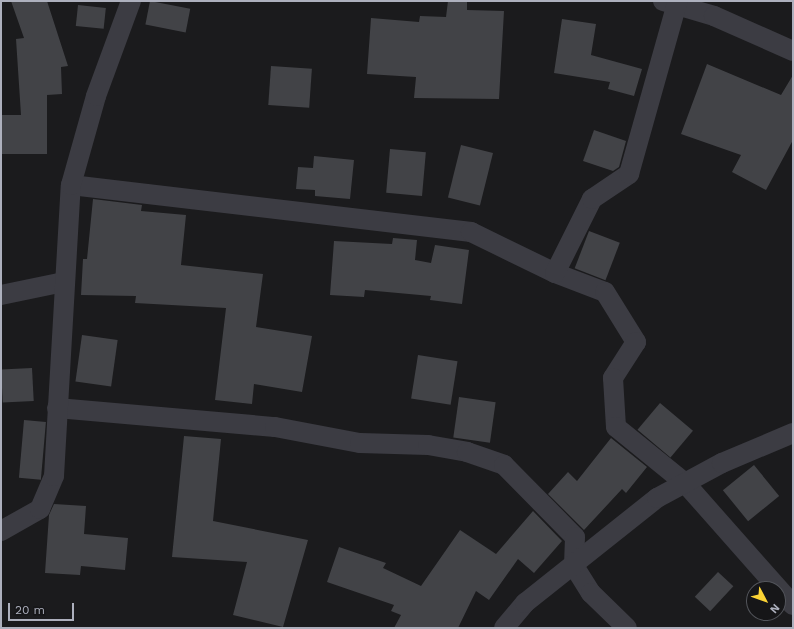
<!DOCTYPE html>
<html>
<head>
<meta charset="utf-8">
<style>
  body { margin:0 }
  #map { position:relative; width:794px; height:629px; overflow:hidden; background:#1b1b1d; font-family:"Work Sans",sans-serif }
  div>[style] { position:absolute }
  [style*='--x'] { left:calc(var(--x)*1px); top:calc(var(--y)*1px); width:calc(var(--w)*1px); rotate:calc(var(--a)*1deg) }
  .building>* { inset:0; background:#424347; transform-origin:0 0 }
  .street>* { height:20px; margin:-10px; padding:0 10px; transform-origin:10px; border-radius:10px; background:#3c3c43 }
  span { translate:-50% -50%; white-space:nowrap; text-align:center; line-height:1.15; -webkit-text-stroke:4px #161618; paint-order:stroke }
  .frame { position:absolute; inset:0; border:2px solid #adb0bd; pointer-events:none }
  .north { position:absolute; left:746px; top:581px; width:40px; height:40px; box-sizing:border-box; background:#161618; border:1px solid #52545a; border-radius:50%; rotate:131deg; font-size:11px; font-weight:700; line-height:16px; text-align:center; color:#adb0bd }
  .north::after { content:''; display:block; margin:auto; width:14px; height:18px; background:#fbd335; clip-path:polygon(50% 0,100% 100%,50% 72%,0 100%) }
  .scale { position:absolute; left:8px; top:603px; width:66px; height:18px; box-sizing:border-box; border:2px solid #adb0bd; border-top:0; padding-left:5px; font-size:12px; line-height:14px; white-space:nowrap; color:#adb0bd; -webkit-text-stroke:3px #161618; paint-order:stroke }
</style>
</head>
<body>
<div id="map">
  <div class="building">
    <div style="clip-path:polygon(11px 1px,47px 1px,68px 66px,61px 67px,62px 94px,47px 95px,47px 154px,1px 154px,1px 115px,21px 115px,16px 39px,24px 38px)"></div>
    <div style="left:150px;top:1px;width:41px;height:24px;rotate:11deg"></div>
    <div style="clip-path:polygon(448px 1px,467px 1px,467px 10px,504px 11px,499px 99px,414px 98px,416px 77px,367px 74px,371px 18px,419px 22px,420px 16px,446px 17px)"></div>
    <div style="left:78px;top:5px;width:28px;height:21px;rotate:6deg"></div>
    <div style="clip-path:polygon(562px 19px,596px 24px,591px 55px,642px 69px,634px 96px,608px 89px,610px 82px,554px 73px)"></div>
    <div style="clip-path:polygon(707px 64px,781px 95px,793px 75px,793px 140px,766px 190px,732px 172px,741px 155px,681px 134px)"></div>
    <div style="left:271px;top:66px;width:41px;height:39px;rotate:4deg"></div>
    <div style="clip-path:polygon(594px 130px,626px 141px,619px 167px,613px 171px,583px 161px)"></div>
    <div style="left:461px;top:145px;width:33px;height:54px;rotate:14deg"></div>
    <div style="left:390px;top:149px;width:36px;height:44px;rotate:5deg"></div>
    <div style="clip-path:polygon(314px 156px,354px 160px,350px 199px,315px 196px,315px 190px,296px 189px,298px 167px,313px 168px)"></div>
    <div style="clip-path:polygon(93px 199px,142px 205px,141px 211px,186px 215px,181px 265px,263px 274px,256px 327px,312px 336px,302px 392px,254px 384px,252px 404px,215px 400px,226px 308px,135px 303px,136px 296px,81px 295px,83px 259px,87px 259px)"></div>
    <div style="left:589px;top:231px;width:33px;height:40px;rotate:21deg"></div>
    <div style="clip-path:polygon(393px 238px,417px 240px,415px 260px,431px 263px,435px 245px,469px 250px,462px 304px,430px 300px,431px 296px,365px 290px,364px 297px,330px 295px,334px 241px,392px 244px)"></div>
    <div style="left:82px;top:335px;width:36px;height:47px;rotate:8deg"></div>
    <div style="left:418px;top:355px;width:40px;height:44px;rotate:9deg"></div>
    <div style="left:32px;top:368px;width:33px;height:31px;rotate:87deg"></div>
    <div style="left:459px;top:397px;width:37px;height:41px;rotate:8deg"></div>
    <div style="left:660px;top:403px;width:43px;height:35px;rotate:40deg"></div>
    <div style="left:24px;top:420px;width:22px;height:58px;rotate:5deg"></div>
    <div style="clip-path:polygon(184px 436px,221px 439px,213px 521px,308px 540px,283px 627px,233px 615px,247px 562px,172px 557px)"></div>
    <div style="clip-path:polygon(611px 438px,647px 467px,626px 493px,622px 489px,584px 530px,548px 494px,568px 472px,577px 481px)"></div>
    <div style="left:754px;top:465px;width:40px;height:40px;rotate:51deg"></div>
    <div style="clip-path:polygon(54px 504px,86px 506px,84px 534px,128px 538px,125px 570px,81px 566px,80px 575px,45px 573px,49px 515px)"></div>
    <div style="clip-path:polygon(533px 511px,562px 541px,534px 573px,518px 559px,489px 600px,476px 591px,458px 628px,394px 628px,401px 615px,391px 611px,394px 605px,327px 582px,339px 547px,386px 563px,383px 568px,421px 586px,460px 530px,496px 554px)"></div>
    <div style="left:718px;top:572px;width:21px;height:34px;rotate:43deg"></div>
  </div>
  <div class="street">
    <div style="--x:663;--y:1;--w:53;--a:16.4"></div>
    <div style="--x:714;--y:16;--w:86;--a:23.9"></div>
    <div style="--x:71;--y:185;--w:403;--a:6.7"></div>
    <div style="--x:471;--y:232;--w:93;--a:26"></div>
    <div style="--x:555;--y:273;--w:53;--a:20.8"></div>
    <div style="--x:605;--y:292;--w:59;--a:58.2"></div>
    <div style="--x:636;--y:342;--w:43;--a:122.6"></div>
    <div style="--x:613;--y:378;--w:49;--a:86.5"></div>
    <div style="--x:616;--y:427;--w:89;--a:39.1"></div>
    <div style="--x:685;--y:483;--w:163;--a:48.5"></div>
    <div style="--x:555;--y:273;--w:83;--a:-63.4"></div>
    <div style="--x:592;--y:199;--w:45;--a:-34"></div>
    <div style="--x:629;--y:174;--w:178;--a:-74.3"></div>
    <div style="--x:1;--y:295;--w:64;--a:-11.7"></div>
    <div style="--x:57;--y:408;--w:219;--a:5"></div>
    <div style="--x:275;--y:427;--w:86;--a:10.7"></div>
    <div style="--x:360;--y:443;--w:68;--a:1.7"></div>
    <div style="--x:428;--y:445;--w:40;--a:10"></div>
    <div style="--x:467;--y:452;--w:39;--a:19"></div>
    <div style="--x:504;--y:465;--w:101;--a:45.4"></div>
    <div style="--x:575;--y:537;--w:29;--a:92"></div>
    <div style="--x:574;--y:566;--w:32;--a:58"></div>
    <div style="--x:591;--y:593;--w:50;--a:44.2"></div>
    <div style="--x:1;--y:531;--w:45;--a:-29.4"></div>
    <div style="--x:40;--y:509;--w:36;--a:-67"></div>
    <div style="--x:54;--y:476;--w:291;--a:-86.7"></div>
    <div style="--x:71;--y:185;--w:92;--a:-74.3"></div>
    <div style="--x:96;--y:96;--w:101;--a:-69.8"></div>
    <div style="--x:504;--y:628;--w:33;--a:-50"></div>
    <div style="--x:525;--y:603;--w:169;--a:-38.5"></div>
    <div style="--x:657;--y:498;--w:74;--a:-28.3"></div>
    <div style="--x:722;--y:463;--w:77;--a:-22.9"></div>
  </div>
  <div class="frame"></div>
  <div class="north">N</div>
  <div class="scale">20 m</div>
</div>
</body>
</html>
